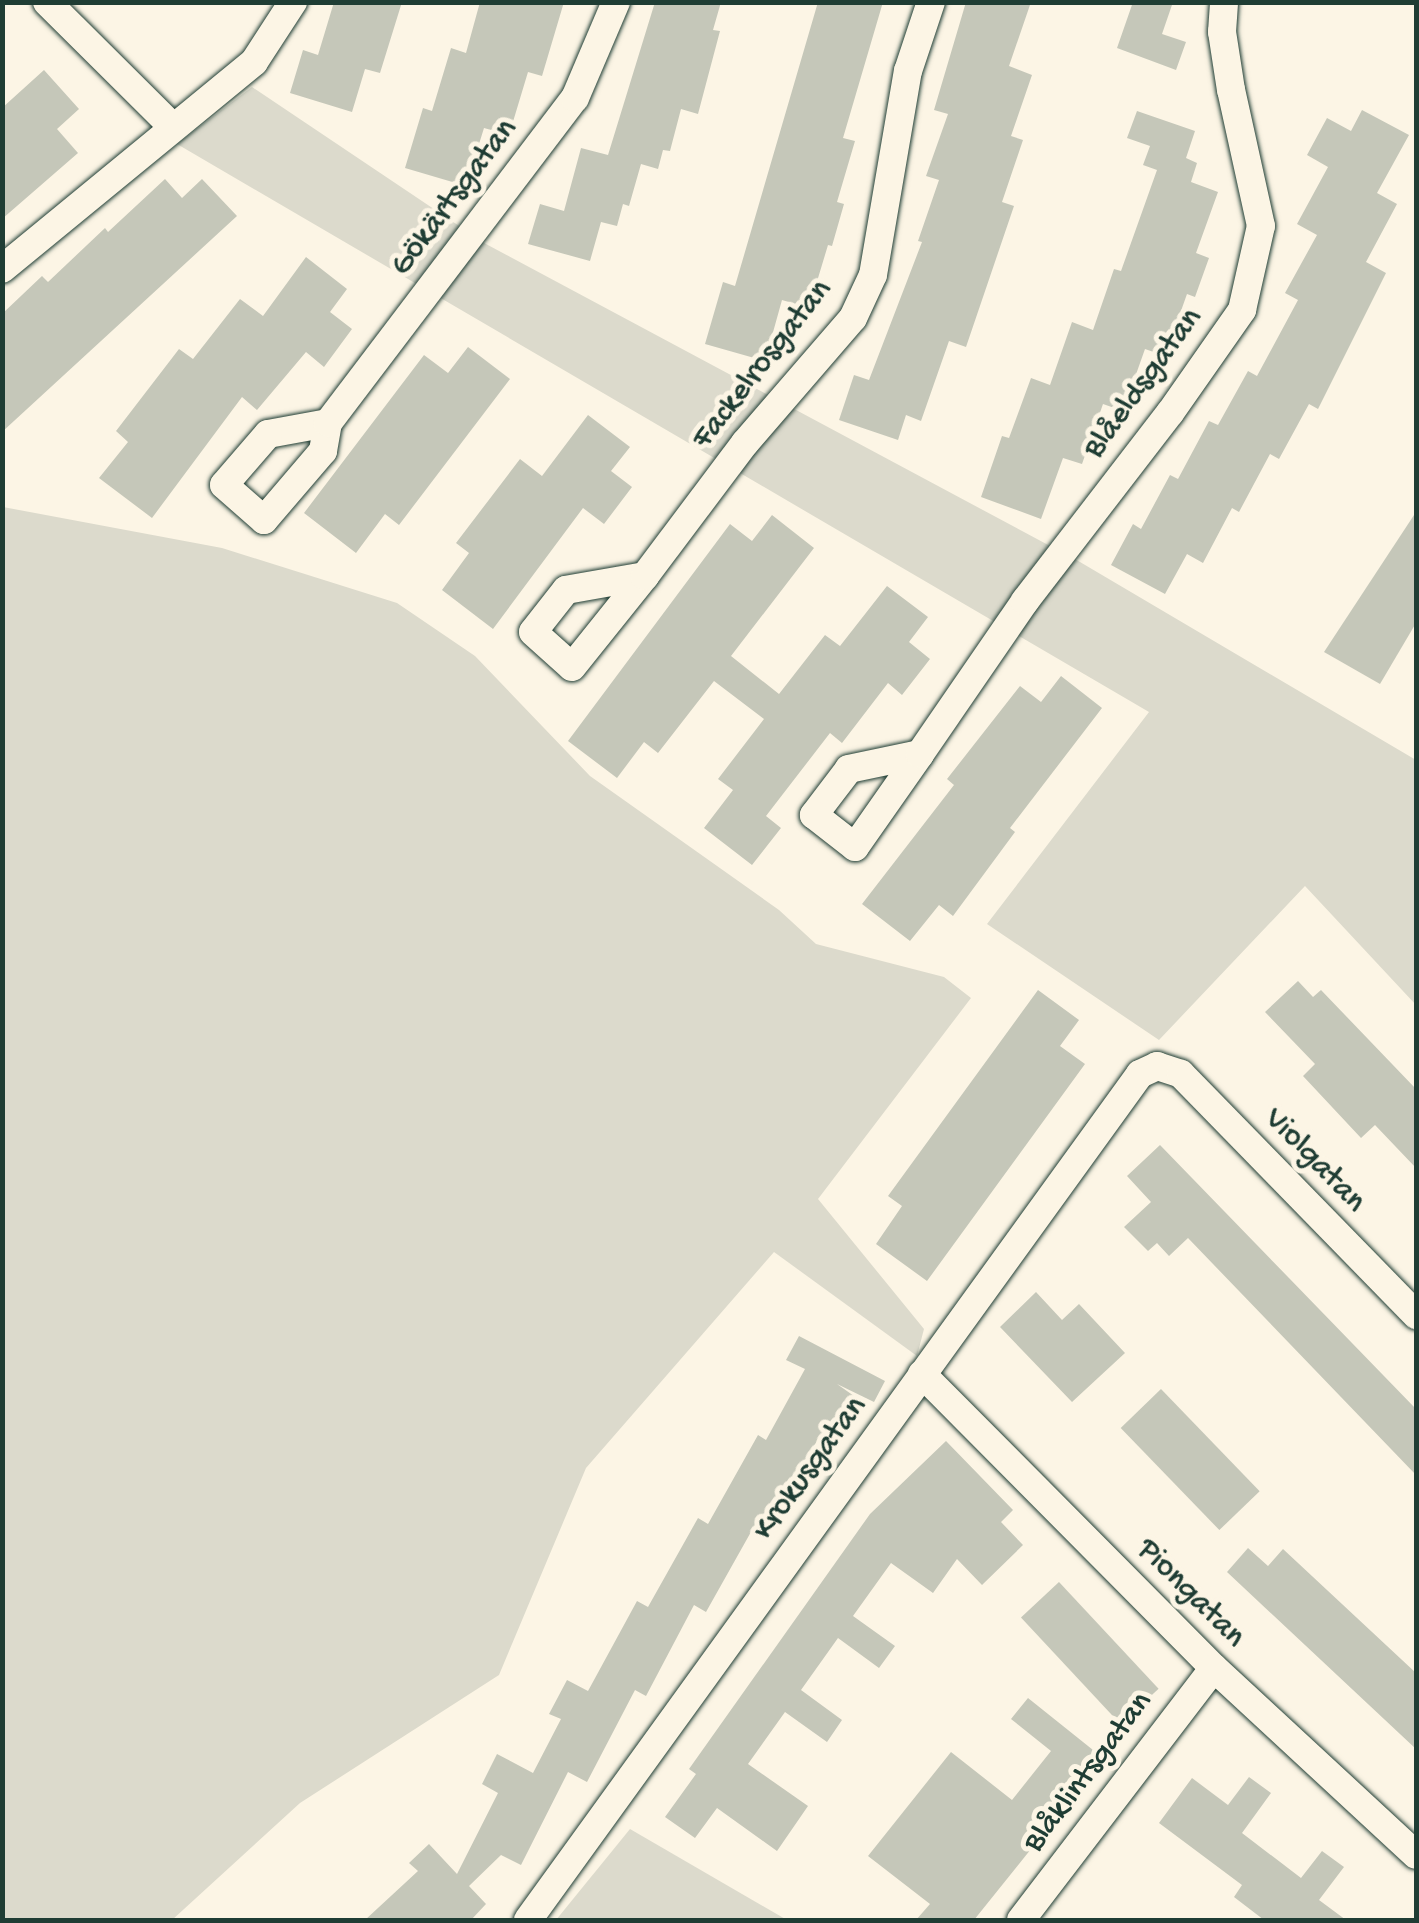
<!DOCTYPE html>
<html>
<head>
<meta charset="utf-8">
<style>
  body { margin:0 }
  #map { position:relative; width:1419px; height:1923px; overflow:hidden; background:#fcf5e5; font-family:"Gochi Hand",sans-serif }
  div>[style] { position:absolute }
  [style*='--x'] { left:calc(var(--x)*1px); top:calc(var(--y)*1px); width:calc(var(--w)*1px); rotate:calc(var(--a)*1deg) }
  .green>* { inset:0; background:#dcdacc }
  .building>* { inset:0; background:#c5c7b9; transform-origin:0 0 }
  .roads { filter:drop-shadow(0 0 2px #1f3d34) drop-shadow(0 0 2px #1f3d34) }
  .minor>* { height:28px; margin:-14px; padding:0 14px; transform-origin:14px; border-radius:14px; background:#fcf5e5 }
  span { translate:-50% -50%; white-space:nowrap; text-align:center; line-height:1.15; -webkit-text-stroke:10px #fcf5e5; paint-order:stroke }
  .street-label { font-size:32px; color:#1f3d34 }
  .frame { position:absolute; inset:0; border:5px solid #1f3d34; pointer-events:none }
</style>
</head>
<body>
<div id="map">
  <div class="green">
    <div style="clip-path:polygon(252px 87px,486px 244px,1080px 562px,1416px 760px,1416px 1005px,1305px 886px,1159px 1040px,987px 924px,1149px 712px,177px 144px)"></div>
    <div style="clip-path:polygon(3px 507px,222px 548px,397px 603px,475px 656px,590px 776px,779px 910px,816px 944px,944px 977px,971px 998px,818px 1199px,924px 1329px,917px 1356px,774px 1252px,586px 1468px,499px 1675px,300px 1803px,172px 1920px,3px 1920px)"></div>
    <div style="clip-path:polygon(630px 1829px,787px 1920px,556px 1920px)"></div>
  </div>
  <div class="building">
    <div style="clip-path:polygon(334px 2px,402px 2px,380px 73px,365px 69px,352px 112px,290px 93px,303px 50px,318px 55px)"></div>
    <div style="clip-path:polygon(480px 2px,564px 2px,542px 76px,528px 72px,509px 135px,484px 128px,466px 186px,405px 168px,423px 108px,432px 111px,451px 48px,466px 53px)"></div>
    <div style="clip-path:polygon(655px 2px,721px 2px,713px 30px,720px 31px,698px 114px,681px 109px,670px 151px,663px 150px,658px 169px,641px 164px,629px 206px,623px 204px,617px 226px,601px 222px,590px 261px,528px 244px,540px 204px,564px 211px,581px 148px,608px 155px)"></div>
    <div style="clip-path:polygon(818px 2px,883px 2px,843px 138px,855px 141px,837px 202px,844px 204px,832px 246px,828px 245px,809px 308px,782px 300px,765px 361px,705px 344px,723px 282px,735px 286px)"></div>
    <div style="clip-path:polygon(966px 2px,1031px 2px,1009px 66px,1032px 75px,1011px 136px,1023px 140px,1002px 202px,1014px 206px,966px 347px,949px 341px,921px 421px,906px 415px,898px 440px,839px 420px,854px 375px,869px 380px,922px 242px,918px 241px,939px 180px,926px 176px,948px 114px,934px 110px)"></div>
    <div style="clip-path:polygon(1133px 2px,1173px 2px,1162px 34px,1186px 42px,1176px 70px,1117px 48px)"></div>
    <div style="clip-path:polygon(44px 70px,79px 109px,57px 129px,78px 153px,2px 219px,2px 108px)"></div>
    <div style="clip-path:polygon(1362px 110px,1409px 135px,1377px 193px,1397px 204px,1366px 262px,1386px 273px,1318px 409px,1309px 404px,1279px 459px,1270px 454px,1239px 512px,1232px 508px,1203px 563px,1187px 554px,1165px 594px,1111px 565px,1133px 524px,1141px 529px,1170px 475px,1178px 479px,1209px 421px,1218px 425px,1248px 371px,1257px 376px,1298px 300px,1285px 293px,1317px 235px,1297px 224px,1328px 167px,1307px 155px,1327px 118px,1351px 131px)"></div>
    <div style="clip-path:polygon(1137px 111px,1195px 131px,1186px 158px,1197px 163px,1191px 182px,1218px 192px,1196px 253px,1209px 258px,1195px 297px,1187px 294px,1165px 356px,1145px 349px,1123px 411px,1103px 404px,1082px 464px,1063px 458px,1041px 519px,981px 497px,1002px 436px,1009px 438px,1031px 378px,1050px 385px,1072px 322px,1093px 330px,1114px 269px,1121px 271px,1157px 170px,1143px 165px,1150px 146px,1127px 138px)"></div>
    <div style="clip-path:polygon(165px 179px,182px 198px,202px 179px,237px 216px,2px 432px,2px 314px,42px 276px,48px 282px,105px 228px,108px 232px)"></div>
    <div style="clip-path:polygon(306px 257px,347px 289px,330px 312px,352px 329px,324px 367px,306px 352px,257px 410px,242px 397px,152px 518px,99px 478px,128px 442px,116px 431px,179px 349px,193px 359px,240px 299px,263px 316px)"></div>
    <div style="clip-path:polygon(468px 347px,510px 379px,399px 525px,385px 514px,356px 553px,304px 513px,424px 355px,448px 373px)"></div>
    <div style="clip-path:polygon(588px 415px,630px 447px,611px 471px,632px 487px,604px 524px,583px 508px,493px 629px,442px 590px,469px 553px,456px 543px,520px 459px,542px 476px)"></div>
    <div style="clip-path:polygon(1416px 512px,1416px 623px,1380px 684px,1324px 652px)"></div>
    <div style="clip-path:polygon(772px 515px,814px 548px,731px 656px,779px 694px,825px 635px,840px 646px,887px 586px,928px 617px,909px 642px,930px 659px,902px 695px,888px 683px,842px 743px,830px 733px,766px 816px,781px 828px,752px 865px,704px 828px,733px 790px,718px 779px,764px 719px,714px 681px,658px 753px,644px 742px,617px 778px,568px 741px,730px 524px,752px 541px)"></div>
    <div style="clip-path:polygon(1061px 676px,1102px 708px,1010px 828px,1015px 832px,953px 916px,939px 905px,910px 941px,862px 904px,954px 785px,947px 779px,1020px 686px,1041px 702px)"></div>
    <div style="clip-path:polygon(1298px 981px,1313px 997px,1321px 990px,1416px 1089px,1416px 1168px,1375px 1125px,1361px 1138px,1303px 1076px,1315px 1064px,1265px 1012px)"></div>
    <div style="clip-path:polygon(1038px 990px,1079px 1020px,1060px 1046px,1085px 1064px,927px 1281px,876px 1244px,902px 1206px,888px 1196px)"></div>
    <div style="clip-path:polygon(1160px 1145px,1416px 1409px,1416px 1475px,1188px 1238px,1169px 1256px,1157px 1243px,1148px 1251px,1124px 1227px,1151px 1202px,1127px 1176px)"></div>
    <div style="clip-path:polygon(1036px 1292px,1062px 1320px,1079px 1304px,1125px 1353px,1072px 1402px,1000px 1327px)"></div>
    <div style="clip-path:polygon(799px 1336px,885px 1381px,874px 1402px,837px 1384px,854px 1396px,826px 1443px,818px 1439px,766px 1529px,756px 1523px,706px 1612px,694px 1605px,646px 1696px,635px 1690px,587px 1782px,568px 1772px,521px 1865px,501px 1855px,469px 1886px,486px 1904px,471px 1920px,365px 1920px,418px 1871px,409px 1863px,429px 1844px,457px 1874px,498px 1793px,482px 1784px,497px 1754px,533px 1773px,561px 1719px,549px 1714px,567px 1680px,588px 1691px,637px 1601px,648px 1607px,698px 1518px,708px 1524px,758px 1435px,766px 1440px,805px 1369px,786px 1360px)"></div>
    <div style="left:1161px;top:1389px;width:142px;height:56px;rotate:46deg"></div>
    <div style="clip-path:polygon(946px 1441px,1013px 1510px,1001px 1522px,1023px 1545px,982px 1585px,957px 1559px,933px 1593px,891px 1563px,853px 1616px,895px 1646px,879px 1668px,838px 1638px,801px 1690px,842px 1720px,827px 1742px,785px 1712px,748px 1764px,808px 1806px,777px 1851px,717px 1808px,695px 1838px,665px 1817px,696px 1774px,689px 1769px,870px 1514px)"></div>
    <div style="clip-path:polygon(1248px 1548px,1268px 1566px,1283px 1549px,1416px 1673px,1416px 1749px,1227px 1572px)"></div>
    <div style="left:1059px;top:1582px;width:146px;height:52px;rotate:47deg"></div>
    <div style="clip-path:polygon(1028px 1698px,1103px 1758px,1080px 1787px,1073px 1781px,1040px 1823px,1047px 1829px,974px 1920px,916px 1920px,930px 1904px,868px 1856px,951px 1752px,1012px 1800px,1051px 1751px,1011px 1719px)"></div>
    <div style="clip-path:polygon(1249px 1777px,1271px 1793px,1242px 1833px,1301px 1878px,1322px 1851px,1344px 1867px,1319px 1900px,1346px 1920px,1264px 1920px,1234px 1897px,1242px 1885px,1159px 1823px,1192px 1778px,1228px 1805px)"></div>
  </div>
  <div class="roads">
    <div class="minor">
      <div style="--x:47;--y:2;--w:175;--a:44.8"></div>
      <div style="--x:2;--y:269;--w:326;--a:-39.4"></div>
      <div style="--x:254;--y:62;--w:72;--a:-57"></div>
      <div style="--x:328;--y:423;--w:61;--a:169.6"></div>
      <div style="--x:268;--y:434;--w:67;--a:130.8"></div>
      <div style="--x:224;--y:485;--w:53;--a:41.2"></div>
      <div style="--x:264;--y:520;--w:91;--a:-49.5"></div>
      <div style="--x:323;--y:451;--w:28;--a:-80"></div>
      <div style="--x:328;--y:423;--w:408;--a:-52.8"></div>
      <div style="--x:575;--y:98;--w:104;--a:-66.9"></div>
      <div style="--x:645;--y:576;--w:80;--a:170"></div>
      <div style="--x:566;--y:590;--w:53;--a:128.2"></div>
      <div style="--x:533;--y:632;--w:52;--a:41.9"></div>
      <div style="--x:572;--y:667;--w:117;--a:-51.3"></div>
      <div style="--x:645;--y:576;--w:166;--a:-53.1"></div>
      <div style="--x:745;--y:443;--w:165;--a:-49.2"></div>
      <div style="--x:853;--y:318;--w:47;--a:-65.1"></div>
      <div style="--x:873;--y:275;--w:207;--a:-80.3"></div>
      <div style="--x:908;--y:71;--w:73;--a:-71.6"></div>
      <div style="--x:920;--y:754;--w:73;--a:168.1"></div>
      <div style="--x:849;--y:769;--w:58;--a:127.3"></div>
      <div style="--x:814;--y:815;--w:52;--a:38"></div>
      <div style="--x:855;--y:847;--w:113;--a:-55"></div>
      <div style="--x:920;--y:754;--w:186;--a:-55.5"></div>
      <div style="--x:1025;--y:601;--w:237;--a:-52.4"></div>
      <div style="--x:1170;--y:413;--w:126;--a:-55"></div>
      <div style="--x:1242;--y:310;--w:86;--a:-77.3"></div>
      <div style="--x:1261;--y:226;--w:139;--a:-102.4"></div>
      <div style="--x:1231;--y:90;--w:59;--a:-98.8"></div>
      <div style="--x:1222;--y:32;--w:30;--a:-86"></div>
      <div style="--x:922;--y:1374;--w:414;--a:45.2"></div>
      <div style="--x:1214;--y:1668;--w:275;--a:42.8"></div>
      <div style="--x:528;--y:1920;--w:1044;--a:-54.12"></div>
      <div style="--x:1140;--y:1074;--w:19;--a:-25"></div>
      <div style="--x:1157;--y:1066;--w:25;--a:18"></div>
      <div style="--x:1181;--y:1074;--w:337;--a:45.7"></div>
      <div style="--x:1021;--y:1920;--w:317;--a:-52.6"></div>
    </div>
  </div>
  <div class="street-label">
    <span style="left:455px;top:198px;rotate:-53deg">Gökärtsgatan</span>
    <span style="left:763px;top:365px;rotate:-52deg">Fackelrosgatan</span>
    <span style="left:1144px;top:384px;rotate:-54deg">Blåeldsgatan</span>
    <span style="left:1314px;top:1161px;rotate:46deg">Violgatan</span>
    <span style="left:811px;top:1469px;rotate:-54deg">Krokusgatan</span>
    <span style="left:1190px;top:1594px;rotate:45deg">Piongatan</span>
    <span style="left:1089px;top:1773px;rotate:-53deg">Blåklintsgatan</span>
  </div>
  <div class="frame"></div>
</div>
</body>
</html>
